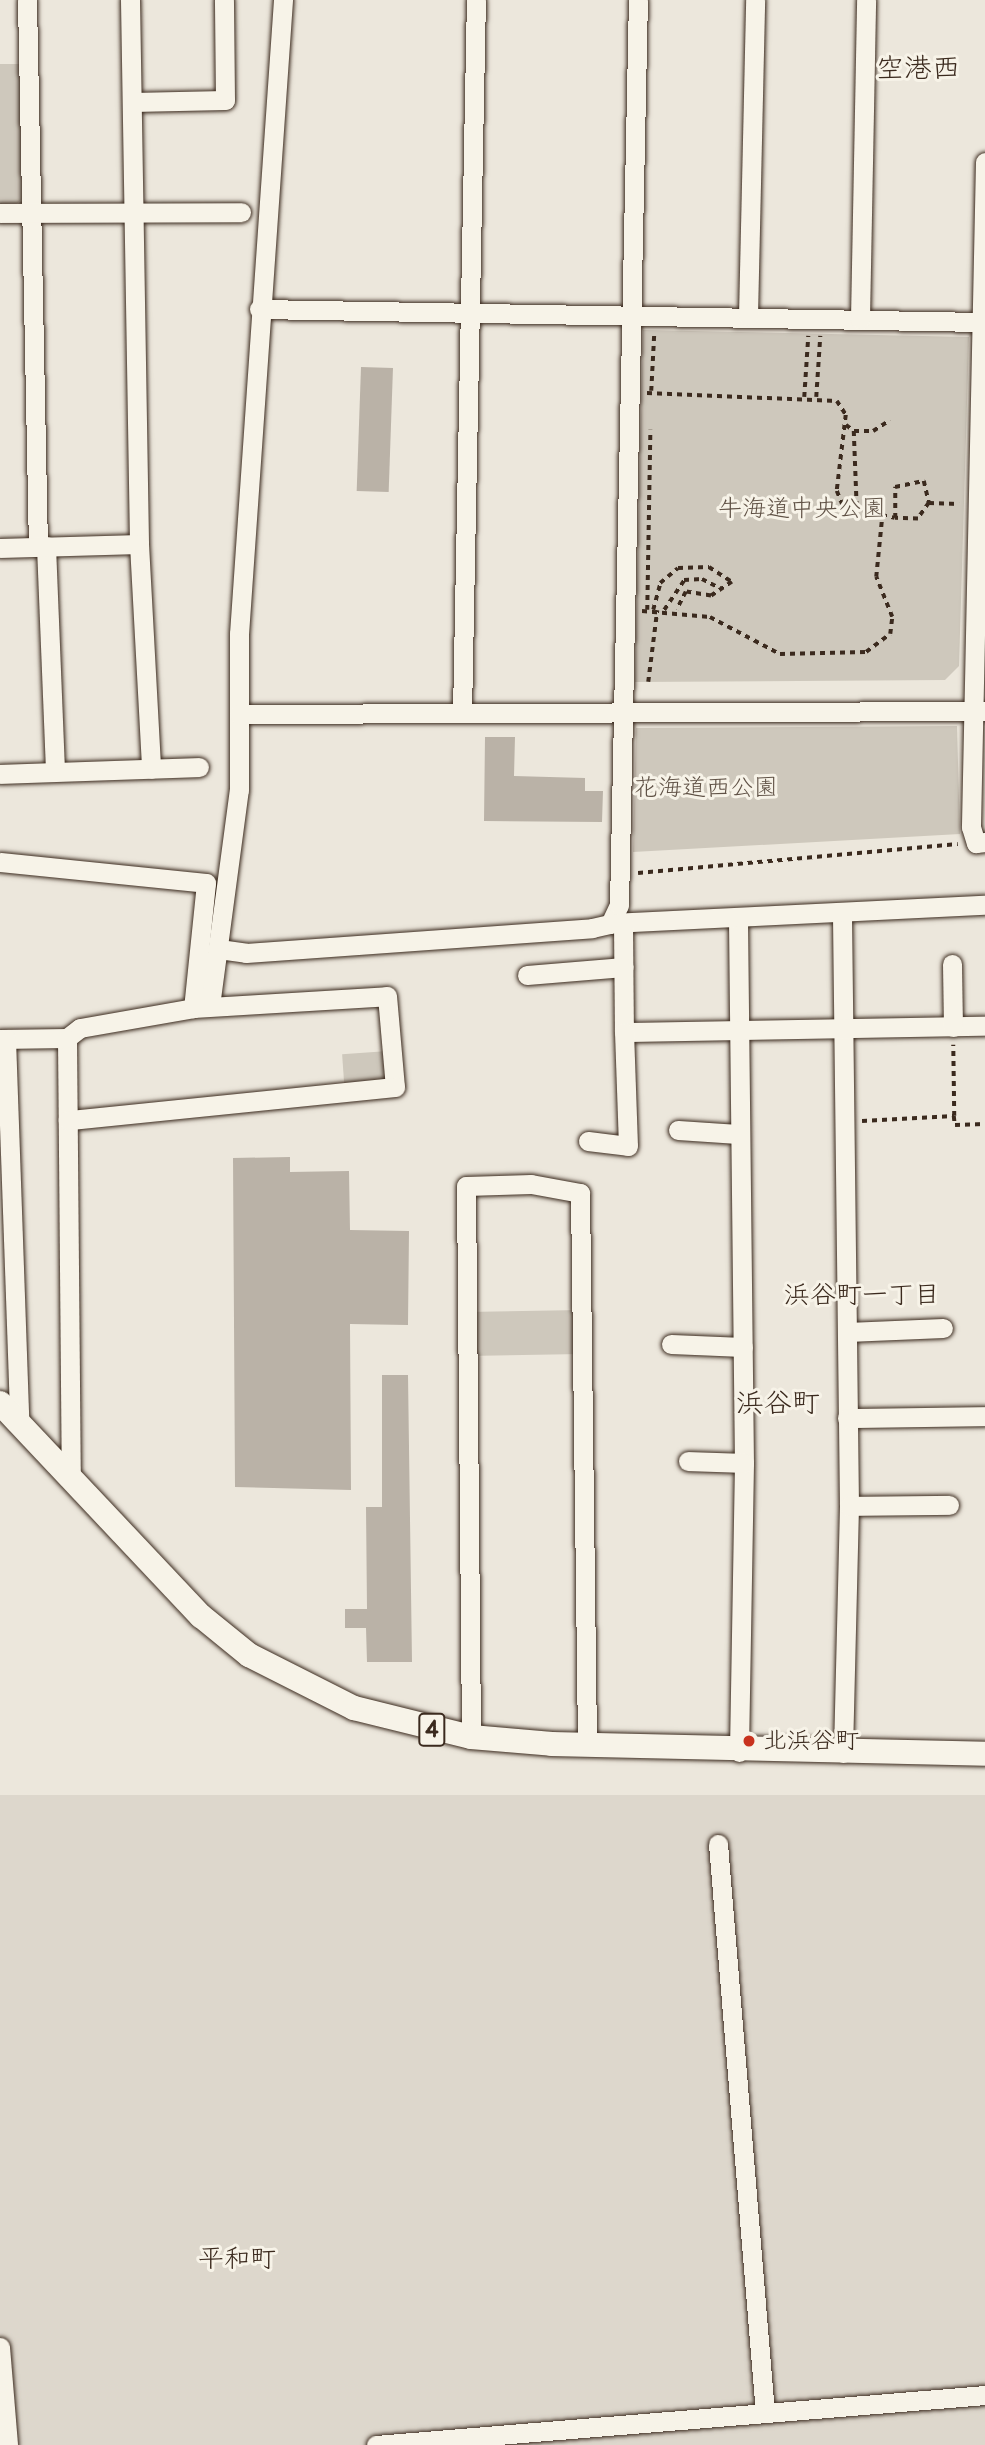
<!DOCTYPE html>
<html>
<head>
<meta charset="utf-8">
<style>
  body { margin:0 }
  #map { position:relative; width:985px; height:2445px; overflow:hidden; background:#ece7dc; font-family:Pangolin,"Klee One",sans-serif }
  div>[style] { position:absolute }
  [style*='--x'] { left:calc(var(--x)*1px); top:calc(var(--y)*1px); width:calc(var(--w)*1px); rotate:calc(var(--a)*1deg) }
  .built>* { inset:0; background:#ddd7cc; transform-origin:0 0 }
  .green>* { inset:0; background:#cec8bc; transform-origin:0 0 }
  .building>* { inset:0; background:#bab2a7; transform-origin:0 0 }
  .path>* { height:3.5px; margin-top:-1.75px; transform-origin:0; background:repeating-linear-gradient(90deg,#3b2a1e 0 5px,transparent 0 10px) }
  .roads { filter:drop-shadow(0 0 2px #3b2a1e) drop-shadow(0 0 2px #3b2a1e) }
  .minor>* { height:19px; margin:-9.5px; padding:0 9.5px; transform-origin:9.5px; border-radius:9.5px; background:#f7f3e8 }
  .major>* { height:24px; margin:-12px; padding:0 12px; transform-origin:12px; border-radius:12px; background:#f7f3e8 }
  .dots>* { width:19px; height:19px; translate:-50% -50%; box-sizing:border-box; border:4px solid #f7f3e8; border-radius:50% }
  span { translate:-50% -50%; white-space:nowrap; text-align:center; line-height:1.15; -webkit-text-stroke:6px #f7f3e8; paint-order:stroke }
  .shield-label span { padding:2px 5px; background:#f7f3e8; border:2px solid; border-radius:5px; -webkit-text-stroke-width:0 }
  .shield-label { font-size:23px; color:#3b2a1e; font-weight:700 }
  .park-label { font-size:24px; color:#605246 }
  .poi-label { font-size:24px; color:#3b2a1e }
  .left { translate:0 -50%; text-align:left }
  .neighbourhood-label { font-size:26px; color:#3b2a1e }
  .quarter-label { font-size:28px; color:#3b2a1e }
</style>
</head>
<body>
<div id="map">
  <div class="built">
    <div style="left:985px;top:1795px;width:650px;height:985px;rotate:90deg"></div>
  </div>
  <div class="green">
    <div style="clip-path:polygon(0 64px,20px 64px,22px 199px,14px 206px,0 207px)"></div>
    <div style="clip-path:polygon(643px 330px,969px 337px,959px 666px,945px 680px,635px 682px)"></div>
    <div style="clip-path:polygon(957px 726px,960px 834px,633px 852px,636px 728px)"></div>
    <div style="left:388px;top:1051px;width:31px;height:46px;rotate:86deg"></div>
    <div style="left:581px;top:1310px;width:44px;height:115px;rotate:89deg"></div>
  </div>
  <div class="building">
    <div style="left:361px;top:367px;width:32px;height:124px;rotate:2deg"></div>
    <div style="clip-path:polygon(485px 737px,515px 737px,514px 776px,585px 778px,585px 791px,603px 791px,602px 822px,484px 821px)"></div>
    <div style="clip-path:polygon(290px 1157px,290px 1172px,349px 1171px,350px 1230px,409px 1231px,408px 1325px,350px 1324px,351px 1490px,235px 1487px,233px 1158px)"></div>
    <div style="clip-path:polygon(382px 1375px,408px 1375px,412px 1662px,367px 1662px,366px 1628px,345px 1628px,345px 1609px,367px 1609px,366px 1507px,382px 1507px)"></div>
  </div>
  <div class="path">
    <div style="--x:651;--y:391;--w:58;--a:-87"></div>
    <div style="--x:647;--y:393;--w:190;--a:2.4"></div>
    <div style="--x:837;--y:401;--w:17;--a:57"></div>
    <div style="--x:846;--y:415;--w:77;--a:96.8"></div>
    <div style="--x:837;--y:491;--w:16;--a:68"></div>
    <div style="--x:843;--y:506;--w:53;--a:13"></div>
    <div style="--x:804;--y:397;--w:61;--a:-86.2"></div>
    <div style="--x:816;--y:397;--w:61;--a:-86.2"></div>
    <div style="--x:846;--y:425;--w:10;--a:37"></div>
    <div style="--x:854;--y:431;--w:79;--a:87.8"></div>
    <div style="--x:854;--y:431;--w:19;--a:0"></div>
    <div style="--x:873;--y:431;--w:20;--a:-33"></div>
    <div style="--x:929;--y:503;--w:19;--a:125"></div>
    <div style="--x:918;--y:519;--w:23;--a:-178"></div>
    <div style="--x:895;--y:518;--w:31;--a:-90"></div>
    <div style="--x:895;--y:487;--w:30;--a:-12"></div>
    <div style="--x:924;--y:481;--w:23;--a:77"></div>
    <div style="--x:929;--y:503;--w:30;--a:2"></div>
    <div style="--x:647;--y:610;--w:180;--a:-89"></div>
    <div style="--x:653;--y:610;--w:28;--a:-75"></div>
    <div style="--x:660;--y:583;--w:23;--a:-40"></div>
    <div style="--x:678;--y:568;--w:31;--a:-2"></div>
    <div style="--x:709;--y:567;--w:27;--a:33"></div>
    <div style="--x:732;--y:582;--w:25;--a:146"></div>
    <div style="--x:711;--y:596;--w:25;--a:-171"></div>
    <div style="--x:686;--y:592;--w:20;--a:117"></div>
    <div style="--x:664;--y:610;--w:36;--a:-56"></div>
    <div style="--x:684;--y:580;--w:18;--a:-3"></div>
    <div style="--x:702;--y:579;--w:22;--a:27"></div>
    <div style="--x:642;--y:611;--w:68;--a:5"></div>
    <div style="--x:710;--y:617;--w:79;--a:27.9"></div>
    <div style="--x:780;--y:654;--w:86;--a:-1.3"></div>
    <div style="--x:866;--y:652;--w:30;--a:-37"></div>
    <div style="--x:890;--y:634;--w:17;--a:-83"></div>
    <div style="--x:892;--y:617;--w:43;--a:-111.8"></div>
    <div style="--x:876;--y:577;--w:60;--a:-84.3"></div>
    <div style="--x:648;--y:682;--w:72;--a:-82.8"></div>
    <div style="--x:638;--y:873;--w:321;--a:-5.2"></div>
    <div style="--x:954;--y:1116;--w:9;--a:84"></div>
    <div style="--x:955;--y:1125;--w:30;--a:-2"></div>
    <div style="--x:862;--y:1121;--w:92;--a:-3.1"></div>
    <div style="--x:954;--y:1116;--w:71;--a:-90.8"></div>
  </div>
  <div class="roads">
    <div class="minor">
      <div style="--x:27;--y:0;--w:547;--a:88.85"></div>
      <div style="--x:130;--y:0;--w:544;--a:89.05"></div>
      <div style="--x:139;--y:544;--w:225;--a:86.9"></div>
      <div style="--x:132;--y:102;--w:93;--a:-1.2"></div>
      <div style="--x:225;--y:100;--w:100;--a:-90.6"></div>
      <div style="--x:985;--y:162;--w:665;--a:91.21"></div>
      <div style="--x:971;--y:827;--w:17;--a:73"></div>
      <div style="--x:976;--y:843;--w:9;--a:-6"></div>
      <div style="--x:0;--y:213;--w:241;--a:-0.2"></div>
      <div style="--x:259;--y:309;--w:726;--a:1.03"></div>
      <div style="--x:748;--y:316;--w:316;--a:-88.7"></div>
      <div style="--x:860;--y:319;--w:319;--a:-88.9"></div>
      <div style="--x:46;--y:546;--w:225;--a:87.7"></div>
      <div style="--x:0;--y:548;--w:139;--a:-1.6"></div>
      <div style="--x:462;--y:713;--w:713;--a:-88.88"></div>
      <div style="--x:239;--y:714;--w:80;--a:-90"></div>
      <div style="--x:239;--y:634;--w:636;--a:-86.03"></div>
      <div style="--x:0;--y:774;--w:199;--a:-2"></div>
      <div style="--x:0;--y:862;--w:207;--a:5.8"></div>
      <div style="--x:206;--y:883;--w:126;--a:95.9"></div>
      <div style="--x:842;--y:916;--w:590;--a:89.32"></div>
      <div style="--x:849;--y:1506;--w:247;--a:91.4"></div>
      <div style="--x:738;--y:920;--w:543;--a:89.37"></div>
      <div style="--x:744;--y:1463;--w:289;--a:91"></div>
      <div style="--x:611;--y:923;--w:374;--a:-2.8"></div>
      <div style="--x:623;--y:923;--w:109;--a:89.5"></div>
      <div style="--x:624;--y:1032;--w:361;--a:-1"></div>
      <div style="--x:219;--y:949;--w:27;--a:8"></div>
      <div style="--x:246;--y:953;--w:347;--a:-4.1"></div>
      <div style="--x:592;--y:928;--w:18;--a:-13"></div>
      <div style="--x:610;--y:924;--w:21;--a:-65"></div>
      <div style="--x:619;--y:905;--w:905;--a:-88.8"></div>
      <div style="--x:952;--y:964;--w:63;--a:89.1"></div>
      <div style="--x:527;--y:975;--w:97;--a:-4.7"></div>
      <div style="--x:210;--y:1006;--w:218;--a:-82.4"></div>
      <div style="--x:239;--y:790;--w:76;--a:-90"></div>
      <div style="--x:239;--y:714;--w:746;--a:-0.23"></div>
      <div style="--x:67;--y:1038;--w:437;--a:89.5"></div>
      <div style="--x:0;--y:1039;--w:67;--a:-0.9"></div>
      <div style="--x:67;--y:1038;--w:16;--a:-38"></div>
      <div style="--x:80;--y:1028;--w:115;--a:-10"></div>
      <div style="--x:193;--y:1008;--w:194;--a:-3.5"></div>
      <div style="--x:387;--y:996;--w:91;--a:85"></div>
      <div style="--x:395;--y:1087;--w:329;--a:174.2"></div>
      <div style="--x:6;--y:1039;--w:379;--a:88"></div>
      <div style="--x:678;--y:1130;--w:60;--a:3.8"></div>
      <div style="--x:588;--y:1141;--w:40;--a:7.1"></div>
      <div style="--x:628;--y:1146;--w:114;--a:-92"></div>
      <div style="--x:847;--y:1332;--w:96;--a:-2.4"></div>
      <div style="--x:671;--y:1344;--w:72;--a:2.4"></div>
      <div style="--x:847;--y:1418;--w:138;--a:-0.8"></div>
      <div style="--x:688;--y:1461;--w:56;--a:2"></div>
      <div style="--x:849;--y:1506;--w:100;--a:-0.6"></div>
      <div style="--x:471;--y:1737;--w:551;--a:-90.52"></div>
      <div style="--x:466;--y:1186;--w:65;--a:-1.8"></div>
      <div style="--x:531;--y:1184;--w:50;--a:10.4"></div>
      <div style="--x:580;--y:1193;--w:552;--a:89.27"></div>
      <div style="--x:718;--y:1844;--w:571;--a:85.28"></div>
      <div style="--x:0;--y:2347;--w:98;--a:85.3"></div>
      <div style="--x:376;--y:2445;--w:611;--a:-4.69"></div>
    </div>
    <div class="major">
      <div style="--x:0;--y:1403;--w:293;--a:46.7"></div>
      <div style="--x:201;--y:1616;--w:62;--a:39.1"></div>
      <div style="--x:249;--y:1655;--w:118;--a:26.8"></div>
      <div style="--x:354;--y:1708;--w:121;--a:13.9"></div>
      <div style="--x:471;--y:1737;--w:81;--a:4.9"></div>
      <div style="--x:552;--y:1744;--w:433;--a:1.3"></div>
    </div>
  </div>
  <div class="dots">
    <div style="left:749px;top:1741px;background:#c8321e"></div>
  </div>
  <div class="shield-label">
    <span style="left:432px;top:1730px">4</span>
  </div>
  <div class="park-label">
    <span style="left:802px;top:509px">牛海道中央公園</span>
    <span style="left:706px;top:788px">花海道西公園</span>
  </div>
  <div class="poi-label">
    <span class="left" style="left:763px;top:1741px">北浜谷町</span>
  </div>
  <div class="neighbourhood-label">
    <span style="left:862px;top:1296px">浜谷町一丁目</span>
    <span style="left:237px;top:2260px">平和町</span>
  </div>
  <div class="quarter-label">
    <span style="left:918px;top:69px">空港西</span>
    <span style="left:778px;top:1404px">浜谷町</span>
  </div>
</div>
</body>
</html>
